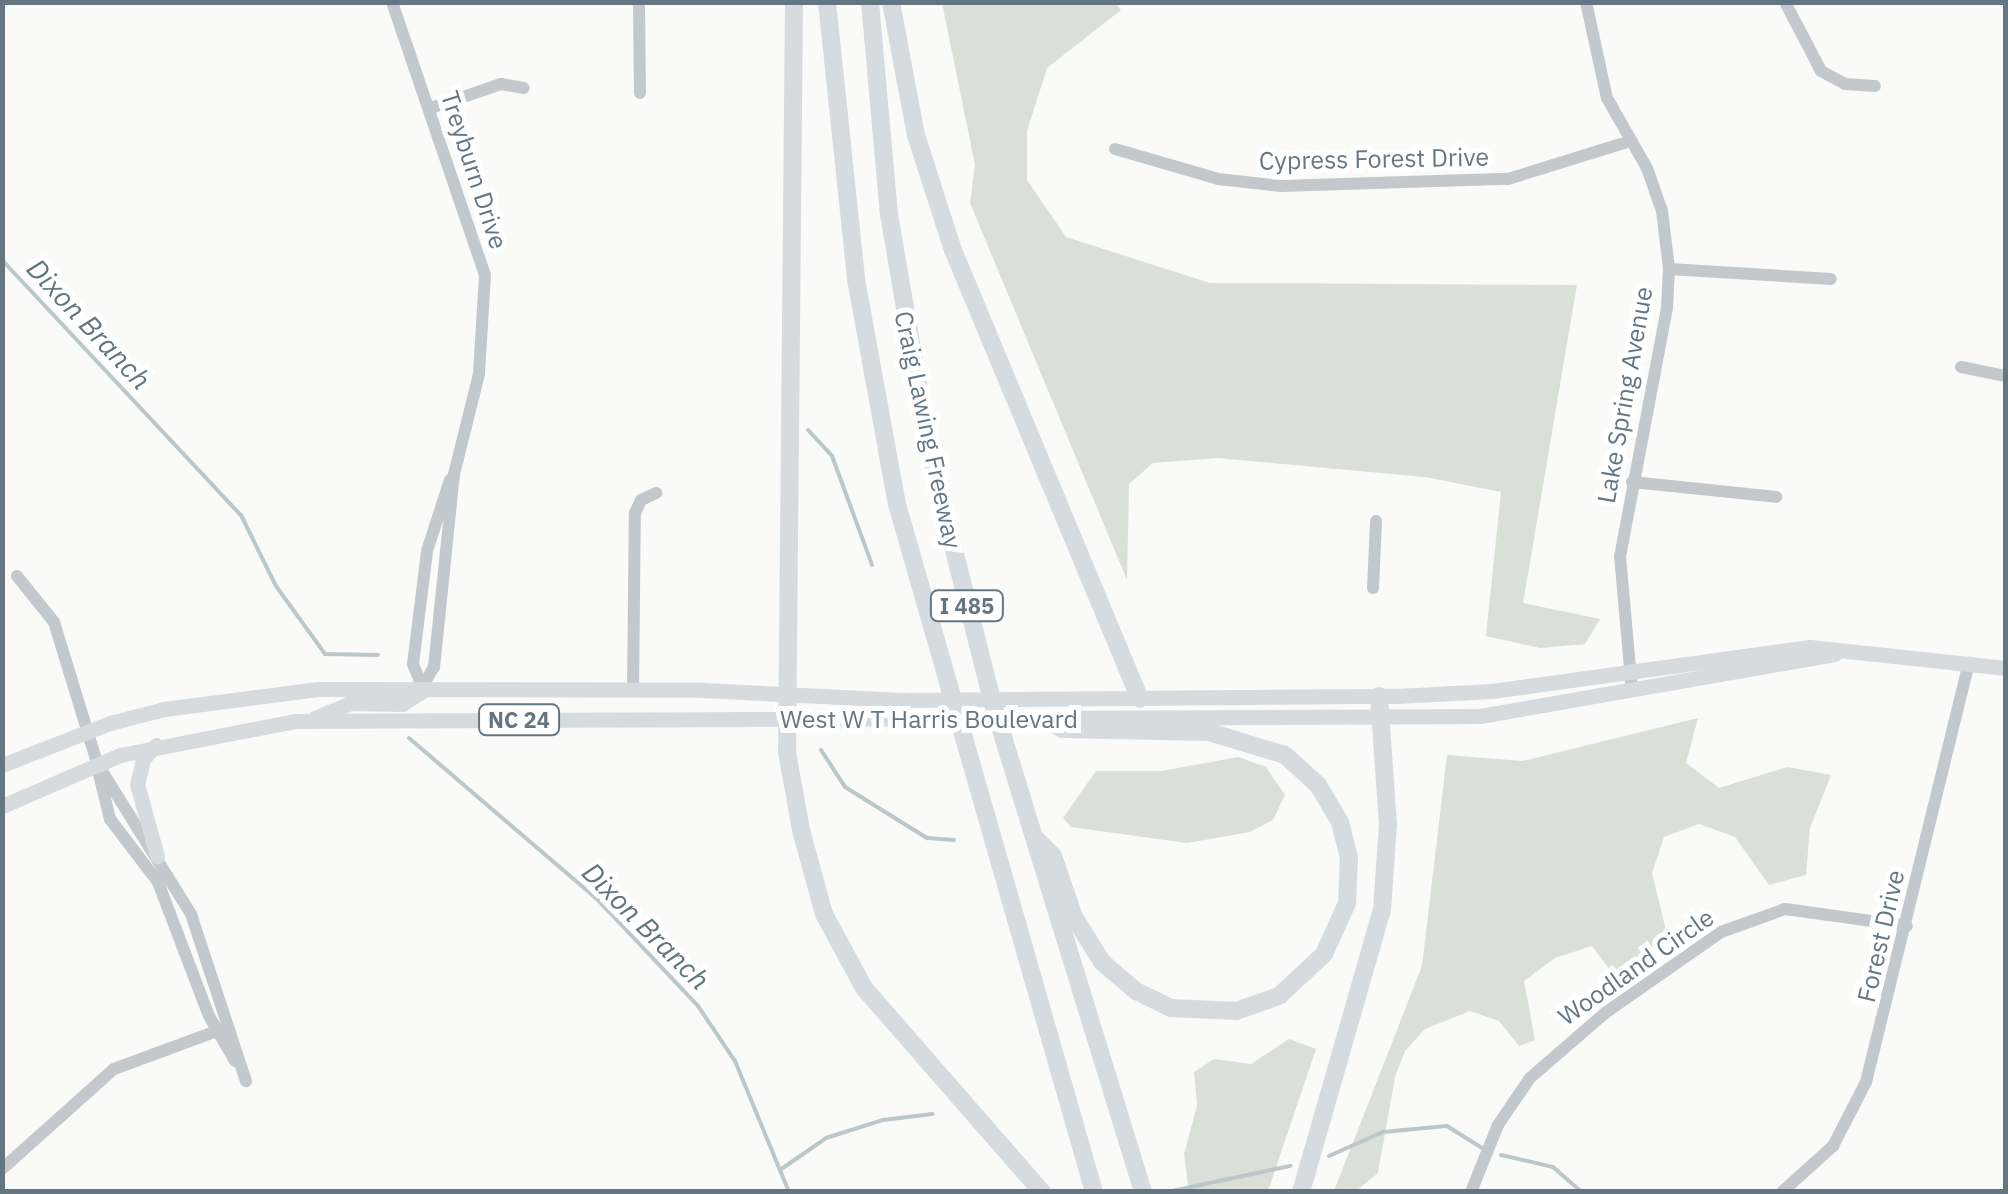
<!DOCTYPE html>
<html>
<head>
<meta charset="utf-8">
<style>
  body { margin:0 }
  #map { position:relative; width:2008px; height:1194px; overflow:hidden; background:#fafaf8; font-family:"IBM Plex Sans",sans-serif }
  div>[style] { position:absolute }
  [style*='--x'] { left:calc(var(--x)*1px); top:calc(var(--y)*1px); width:calc(var(--w)*1px); rotate:calc(var(--a)*1deg) }
  .green>* { inset:0; background:#dadfd7 }
  .stream>* { height:4px; margin:-2px; padding:0 2px; transform-origin:2px; border-radius:2px; background:#bbc7cb }
  .minor>* { height:12px; margin:-6px; padding:0 6px; transform-origin:6px; border-radius:6px; background:#c3c8cc }
  .major>* { height:15px; margin:-7.5px; padding:0 7.5px; transform-origin:7.5px; border-radius:7.5px; background:#d6dbdf }
  .highway>* { height:18px; margin:-9px; padding:0 9px; transform-origin:9px; border-radius:9px; background:#d6dbdf }
  span { translate:-50% -50%; white-space:nowrap; text-align:center; line-height:1.15; -webkit-text-stroke:10px #fff; paint-order:stroke }
  .shield-label span { padding:2px 8px; background:#fff; border:2px solid; border-radius:8px; -webkit-text-stroke-width:0 }
  .shield-label { font-size:22px; color:#657683; font-weight:700 }
  .street-label { font-size:25px; color:#657683 }
  .water-label { font-size:28px; color:#60757c; font-style:italic }
  .frame { position:absolute; inset:0; border:5px solid #657683; pointer-events:none }
</style>
</head>
<body>
<div id="map">
  <div class="green">
    <div style="clip-path:polygon(942px 3px,1114px 2px,1121px 10px,1047px 68px,1027px 131px,1027px 180px,1066px 237px,1210px 283px,1577px 285px,1523px 603px,1600px 619px,1585px 644px,1540px 648px,1486px 636px,1501px 492px,1425px 477px,1218px 458px,1153px 463px,1129px 484px,1127px 580px,970px 203px,975px 165px)"></div>
    <div style="clip-path:polygon(1698px 718px,1686px 763px,1719px 788px,1787px 767px,1831px 775px,1810px 828px,1806px 875px,1769px 885px,1735px 837px,1699px 824px,1664px 837px,1652px 873px,1669px 943px,1616px 978px,1592px 946px,1555px 958px,1524px 981px,1535px 1040px,1519px 1046px,1499px 1021px,1470px 1011px,1425px 1029px,1405px 1051px,1395px 1077px,1378px 1173px,1356px 1191px,1334px 1191px,1422px 966px,1447px 755px,1523px 761px)"></div>
    <div style="clip-path:polygon(1238px 757px,1266px 767px,1285px 795px,1273px 820px,1250px 832px,1187px 843px,1071px 827px,1063px 818px,1096px 771px,1162px 771px)"></div>
    <div style="clip-path:polygon(1289px 1039px,1316px 1049px,1268px 1191px,1189px 1191px,1184px 1154px,1197px 1106px,1194px 1072px,1214px 1059px,1251px 1064px)"></div>
  </div>
  <div class="stream">
    <div style="--x:2;--y:260;--w:349;--a:46.9"></div>
    <div style="--x:241;--y:515;--w:79;--a:63.8"></div>
    <div style="--x:276;--y:586;--w:84;--a:54.2"></div>
    <div style="--x:325;--y:654;--w:53;--a:1.1"></div>
    <div style="--x:808;--y:430;--w:35;--a:47"></div>
    <div style="--x:832;--y:456;--w:116;--a:69.8"></div>
    <div style="--x:409;--y:738;--w:246;--a:40.6"></div>
    <div style="--x:596;--y:898;--w:149;--a:46.6"></div>
    <div style="--x:698;--y:1006;--w:66;--a:56.1"></div>
    <div style="--x:735;--y:1061;--w:142;--a:67.6"></div>
    <div style="--x:821;--y:750;--w:44;--a:57"></div>
    <div style="--x:845;--y:787;--w:97;--a:31.9"></div>
    <div style="--x:927;--y:838;--w:27;--a:4"></div>
    <div style="--x:1501;--y:1155;--w:53;--a:13"></div>
    <div style="--x:1553;--y:1167;--w:38;--a:41"></div>
    <div style="--x:1329;--y:1156;--w:59;--a:-24"></div>
    <div style="--x:1383;--y:1132;--w:64;--a:-5.4"></div>
    <div style="--x:1447;--y:1126;--w:40;--a:32"></div>
    <div style="--x:780;--y:1170;--w:56;--a:-34.8"></div>
    <div style="--x:826;--y:1138;--w:60;--a:-17.5"></div>
    <div style="--x:883;--y:1120;--w:50;--a:-6.8"></div>
    <div style="--x:1172;--y:1191;--w:121;--a:-12"></div>
  </div>
  <div class="minor">
    <div style="--x:392;--y:2;--w:288;--a:71.2"></div>
    <div style="--x:485;--y:275;--w:99;--a:93.5"></div>
    <div style="--x:479;--y:374;--w:103;--a:104"></div>
    <div style="--x:454;--y:474;--w:194;--a:95.9"></div>
    <div style="--x:434;--y:667;--w:21;--a:121"></div>
    <div style="--x:639;--y:2;--w:91;--a:89.4"></div>
    <div style="--x:1586;--y:2;--w:98;--a:77.7"></div>
    <div style="--x:1607;--y:98;--w:81;--a:60.3"></div>
    <div style="--x:1647;--y:168;--w:46;--a:70.8"></div>
    <div style="--x:1662;--y:211;--w:58;--a:83.1"></div>
    <div style="--x:1669;--y:269;--w:39;--a:93"></div>
    <div style="--x:1667;--y:308;--w:252;--a:100.7"></div>
    <div style="--x:1620;--y:556;--w:135;--a:84.9"></div>
    <div style="--x:1785;--y:2;--w:78;--a:62.4"></div>
    <div style="--x:1821;--y:71;--w:27;--a:28"></div>
    <div style="--x:1845;--y:84;--w:30;--a:4"></div>
    <div style="--x:431;--y:108;--w:74;--a:-18.9"></div>
    <div style="--x:501;--y:84;--w:23;--a:10"></div>
    <div style="--x:1115;--y:149;--w:107;--a:16.2"></div>
    <div style="--x:1218;--y:179;--w:63;--a:6.3"></div>
    <div style="--x:1281;--y:186;--w:227;--a:-1.8"></div>
    <div style="--x:1508;--y:179;--w:129;--a:-17.2"></div>
    <div style="--x:1669;--y:269;--w:162;--a:3.5"></div>
    <div style="--x:1961;--y:367;--w:46;--a:11.3"></div>
    <div style="--x:1632;--y:482;--w:145;--a:5.9"></div>
    <div style="--x:17;--y:576;--w:59;--a:51.2"></div>
    <div style="--x:54;--y:622;--w:147;--a:73"></div>
    <div style="--x:97;--y:763;--w:178;--a:58.1"></div>
    <div style="--x:191;--y:914;--w:176;--a:71.8"></div>
    <div style="--x:1373;--y:588;--w:67;--a:-87.4"></div>
    <div style="--x:423;--y:688;--w:26;--a:-113"></div>
    <div style="--x:413;--y:664;--w:114;--a:-82.9"></div>
    <div style="--x:427;--y:551;--w:75;--a:-72.1"></div>
    <div style="--x:633;--y:691;--w:178;--a:-89.4"></div>
    <div style="--x:635;--y:513;--w:14;--a:-65"></div>
    <div style="--x:641;--y:500;--w:17;--a:-25"></div>
    <div style="--x:97;--y:766;--w:55;--a:76.2"></div>
    <div style="--x:110;--y:819;--w:79;--a:52.7"></div>
    <div style="--x:158;--y:882;--w:143;--a:69.2"></div>
    <div style="--x:209;--y:1016;--w:52;--a:60"></div>
    <div style="--x:2;--y:1169;--w:150;--a:-41.8"></div>
    <div style="--x:114;--y:1069;--w:115;--a:-20.3"></div>
    <div style="--x:1471;--y:1192;--w:72;--a:-68.1"></div>
    <div style="--x:1498;--y:1125;--w:57;--a:-55.8"></div>
    <div style="--x:1530;--y:1078;--w:99;--a:-40.9"></div>
    <div style="--x:1605;--y:1013;--w:141;--a:-34.9"></div>
    <div style="--x:1721;--y:932;--w:68;--a:-19.8"></div>
    <div style="--x:1785;--y:909;--w:123;--a:7.9"></div>
    <div style="--x:1782;--y:1192;--w:69;--a:-42"></div>
    <div style="--x:1833;--y:1146;--w:72;--a:-62.7"></div>
    <div style="--x:1866;--y:1082;--w:432;--a:-76.2"></div>
  </div>
  <div class="major">
    <div style="--x:315;--y:718;--w:38;--a:-23"></div>
    <div style="--x:350;--y:703;--w:52;--a:1.1"></div>
    <div style="--x:402;--y:704;--w:25;--a:-32"></div>
    <div style="--x:156;--y:745;--w:19;--a:133"></div>
    <div style="--x:143;--y:759;--w:26;--a:103"></div>
    <div style="--x:137;--y:784;--w:75;--a:74.5"></div>
    <div style="--x:2;--y:765;--w:116;--a:-21.3"></div>
    <div style="--x:110;--y:723;--w:56;--a:-14.5"></div>
    <div style="--x:164;--y:709;--w:155;--a:-7.4"></div>
    <div style="--x:318;--y:689;--w:385;--a:0.1"></div>
    <div style="--x:703;--y:690;--w:198;--a:2.9"></div>
    <div style="--x:901;--y:700;--w:496;--a:-0.5"></div>
    <div style="--x:1397;--y:696;--w:95;--a:-3"></div>
    <div style="--x:1492;--y:691;--w:321;--a:-7.9"></div>
    <div style="--x:1810;--y:647;--w:197;--a:6.1"></div>
    <div style="--x:2;--y:806;--w:129;--a:-23.4"></div>
    <div style="--x:120;--y:755;--w:178;--a:-11"></div>
    <div style="--x:295;--y:721;--w:1185;--a:-0.24"></div>
    <div style="--x:1480;--y:716;--w:360;--a:-9.9"></div>
  </div>
  <div class="highway">
    <div style="--x:794;--y:2;--w:750;--a:90.53"></div>
    <div style="--x:787;--y:752;--w:79;--a:79.8"></div>
    <div style="--x:801;--y:830;--w:87;--a:74.7"></div>
    <div style="--x:824;--y:914;--w:84;--a:61.6"></div>
    <div style="--x:864;--y:988;--w:271;--a:48.9"></div>
    <div style="--x:827;--y:2;--w:279;--a:84"></div>
    <div style="--x:856;--y:279;--w:229;--a:79.7"></div>
    <div style="--x:897;--y:504;--w:716;--a:74.02"></div>
    <div style="--x:870;--y:2;--w:213;--a:84.9"></div>
    <div style="--x:889;--y:214;--w:249;--a:80.3"></div>
    <div style="--x:931;--y:459;--w:253;--a:75.8"></div>
    <div style="--x:993;--y:704;--w:511;--a:72.91"></div>
    <div style="--x:891;--y:2;--w:135;--a:79.4"></div>
    <div style="--x:916;--y:135;--w:121;--a:72.2"></div>
    <div style="--x:953;--y:250;--w:486;--a:67.4"></div>
    <div style="--x:1036;--y:839;--w:24;--a:45"></div>
    <div style="--x:1053;--y:856;--w:65;--a:71"></div>
    <div style="--x:1074;--y:917;--w:53;--a:58.1"></div>
    <div style="--x:1102;--y:962;--w:45;--a:40.5"></div>
    <div style="--x:1136;--y:991;--w:39;--a:26"></div>
    <div style="--x:1171;--y:1008;--w:65;--a:2.6"></div>
    <div style="--x:1236;--y:1011;--w:46;--a:-19.2"></div>
    <div style="--x:1279;--y:996;--w:62;--a:-43"></div>
    <div style="--x:1324;--y:954;--w:56;--a:-65.7"></div>
    <div style="--x:1347;--y:903;--w:45;--a:-87.5"></div>
    <div style="--x:1349;--y:858;--w:37;--a:-104"></div>
    <div style="--x:1340;--y:822;--w:43;--a:-120.7"></div>
    <div style="--x:1318;--y:785;--w:45;--a:-137.7"></div>
    <div style="--x:1285;--y:755;--w:79;--a:-163.2"></div>
    <div style="--x:1209;--y:732;--w:146;--a:-178.8"></div>
    <div style="--x:1063;--y:729;--w:17;--a:-152"></div>
    <div style="--x:1301;--y:1192;--w:293;--a:-74"></div>
    <div style="--x:1382;--y:910;--w:85;--a:-86"></div>
    <div style="--x:1388;--y:825;--w:129;--a:-94"></div>
  </div>
  <div class="shield-label">
    <span style="left:967px;top:606px">I 485</span>
    <span style="left:519px;top:720px">NC 24</span>
  </div>
  <div class="street-label">
    <span style="left:1374px;top:159px;rotate:-1deg">Cypress Forest Drive</span>
    <span style="left:474px;top:170px;rotate:72deg">Treyburn Drive</span>
    <span style="left:1625px;top:395px;rotate:-80deg">Lake Spring Avenue</span>
    <span style="left:928px;top:430px;rotate:78deg">Craig Lawing Freeway</span>
    <span style="left:929px;top:719px">West W T Harris Boulevard</span>
    <span style="left:1881px;top:936px;rotate:-77deg">Forest Drive</span>
    <span style="left:1636px;top:967px;rotate:-35deg">Woodland Circle</span>
  </div>
  <div class="water-label">
    <span style="left:89px;top:324px;rotate:47deg">Dixon Branch</span>
    <span style="left:646px;top:926px;rotate:45deg">Dixon Branch</span>
  </div>
  <div class="frame"></div>
</div>
</body>
</html>
